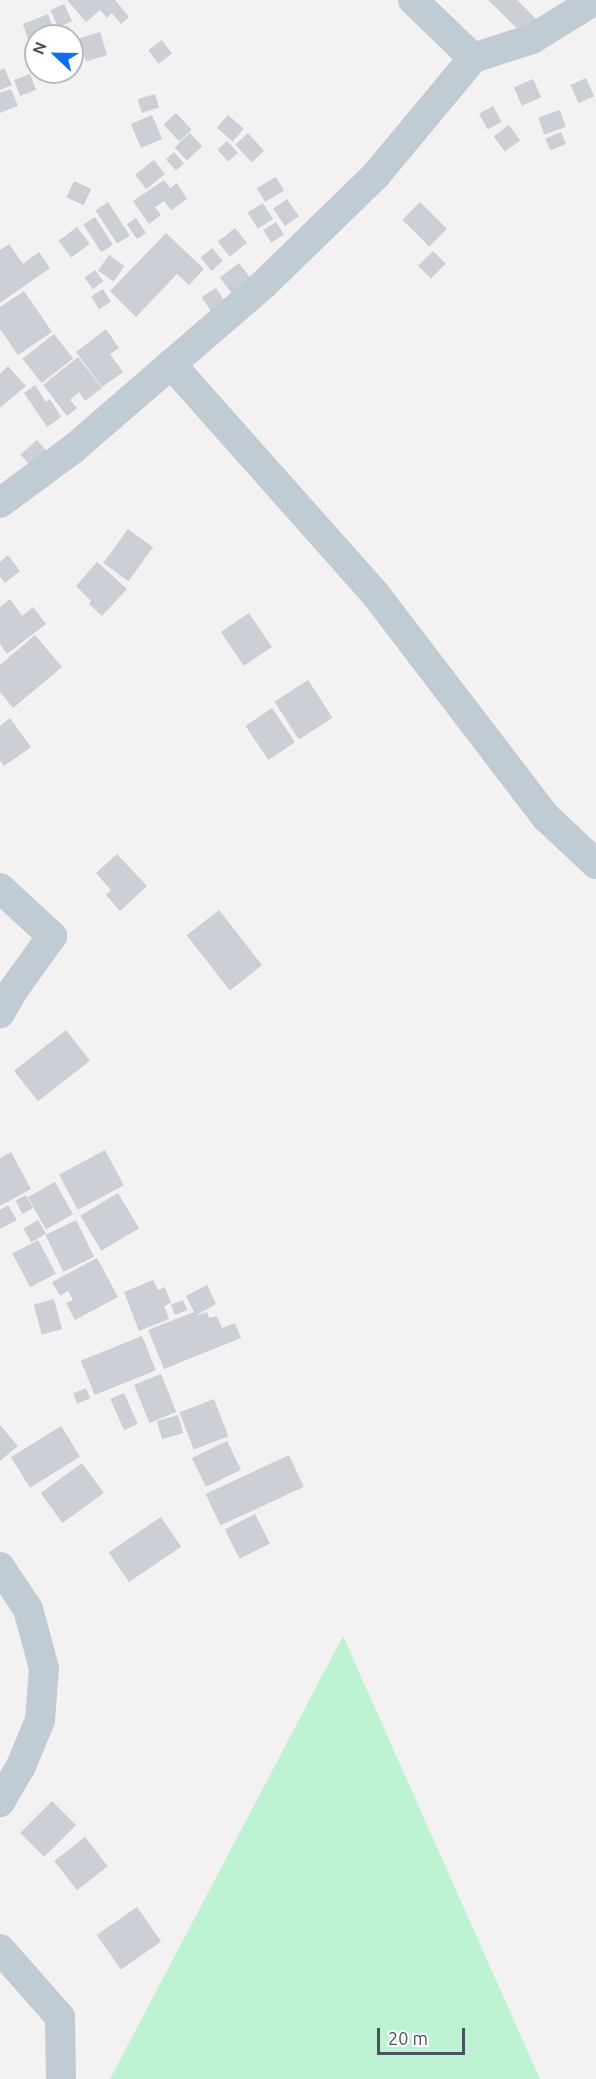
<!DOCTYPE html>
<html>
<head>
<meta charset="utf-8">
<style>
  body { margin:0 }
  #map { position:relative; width:596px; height:2079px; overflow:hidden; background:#f3f1f1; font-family:Ubuntu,sans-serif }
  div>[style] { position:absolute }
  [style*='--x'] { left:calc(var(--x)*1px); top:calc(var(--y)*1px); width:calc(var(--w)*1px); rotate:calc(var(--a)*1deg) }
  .green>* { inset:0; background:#bdf3d2 }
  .building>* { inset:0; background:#cccfd6; transform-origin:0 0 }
  .minor>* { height:30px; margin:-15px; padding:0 15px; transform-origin:15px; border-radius:15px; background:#c1cbd3 }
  span { translate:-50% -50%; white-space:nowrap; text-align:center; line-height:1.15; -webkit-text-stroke:4.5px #fff; paint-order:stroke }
  .north { position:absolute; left:24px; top:24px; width:60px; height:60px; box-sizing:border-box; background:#fff; border:2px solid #b5bbbf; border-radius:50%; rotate:292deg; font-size:16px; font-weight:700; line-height:24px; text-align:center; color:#475460 }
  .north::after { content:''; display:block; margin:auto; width:21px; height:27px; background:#0d6ef0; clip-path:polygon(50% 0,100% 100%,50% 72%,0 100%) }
  .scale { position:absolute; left:377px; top:2028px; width:88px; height:27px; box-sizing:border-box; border:3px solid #475460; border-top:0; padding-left:8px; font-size:18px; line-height:21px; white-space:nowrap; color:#475460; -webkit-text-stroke:4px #fff; paint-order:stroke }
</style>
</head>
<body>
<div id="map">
  <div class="green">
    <div style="clip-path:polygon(343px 1636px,540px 2079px,110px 2079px)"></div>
  </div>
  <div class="building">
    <div style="clip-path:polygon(67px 0,115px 0,129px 17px,121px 24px,112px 13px,107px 18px,100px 10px,86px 22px)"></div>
    <div style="clip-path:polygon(488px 0,517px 0,536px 19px,522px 33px)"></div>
    <div style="left:64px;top:4px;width:19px;height:15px;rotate:65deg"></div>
    <div style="clip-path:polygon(48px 14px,54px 31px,68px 26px,72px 36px,36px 36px,36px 43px,30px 45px,23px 24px)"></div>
    <div style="left:100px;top:32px;width:24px;height:22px;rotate:73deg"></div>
    <div style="left:162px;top:40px;width:17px;height:17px;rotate:54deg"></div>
    <div style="clip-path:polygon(4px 68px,12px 85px,0 90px,0 70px)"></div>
    <div style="left:30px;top:74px;width:17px;height:17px;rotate:69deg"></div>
    <div style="left:586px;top:78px;width:20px;height:17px;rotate:66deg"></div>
    <div style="left:533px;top:79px;width:20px;height:21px;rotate:66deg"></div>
    <div style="clip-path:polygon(11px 89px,18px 106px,0 113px,0 93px)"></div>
    <div style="left:155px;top:94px;width:14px;height:18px;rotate:73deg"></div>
    <div style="left:493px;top:106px;width:18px;height:16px;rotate:61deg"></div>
    <div style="left:560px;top:110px;width:18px;height:23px;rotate:71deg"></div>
    <div style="left:176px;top:113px;width:23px;height:17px;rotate:47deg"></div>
    <div style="left:152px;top:115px;width:26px;height:23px;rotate:67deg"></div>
    <div style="left:228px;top:115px;width:21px;height:17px;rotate:41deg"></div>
    <div style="left:509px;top:125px;width:19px;height:19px;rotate:54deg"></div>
    <div style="left:561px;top:132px;width:13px;height:17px;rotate:67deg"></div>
    <div style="left:190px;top:133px;width:18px;height:21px;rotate:47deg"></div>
    <div style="left:248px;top:133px;width:24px;height:17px;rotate:48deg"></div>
    <div style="left:227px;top:141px;width:16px;height:13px;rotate:47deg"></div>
    <div style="left:174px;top:152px;width:15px;height:11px;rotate:48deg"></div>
    <div style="left:154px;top:160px;width:18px;height:24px;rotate:52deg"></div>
    <div style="left:276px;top:177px;width:16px;height:22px;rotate:60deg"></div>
    <div style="clip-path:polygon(164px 180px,170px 188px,177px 183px,187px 199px,171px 210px,164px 201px,155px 207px,161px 215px,149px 224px,133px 201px)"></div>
    <div style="left:74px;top:181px;width:19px;height:18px;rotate:25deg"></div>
    <div style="left:287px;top:199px;width:21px;height:17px;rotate:55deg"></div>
    <div style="left:108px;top:202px;width:40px;height:15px;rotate:57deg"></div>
    <div style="left:420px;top:202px;width:38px;height:25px;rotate:45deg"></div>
    <div style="left:263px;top:203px;width:19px;height:18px;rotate:58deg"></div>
    <div style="left:95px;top:217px;width:33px;height:14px;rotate:57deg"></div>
    <div style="left:136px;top:218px;width:18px;height:11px;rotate:56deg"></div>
    <div style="left:276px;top:222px;width:15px;height:15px;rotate:58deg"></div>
    <div style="left:77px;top:227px;width:21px;height:23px;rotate:53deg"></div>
    <div style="left:235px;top:228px;width:19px;height:22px;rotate:51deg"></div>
    <div style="clip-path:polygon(166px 233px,204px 269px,189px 285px,177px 274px,136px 317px,110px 291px)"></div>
    <div style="clip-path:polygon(9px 244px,23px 264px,39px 252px,50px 268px,0 303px,0 250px)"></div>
    <div style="left:212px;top:248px;width:17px;height:15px;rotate:50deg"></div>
    <div style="left:433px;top:251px;width:18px;height:21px;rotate:45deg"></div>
    <div style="left:109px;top:255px;width:19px;height:19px;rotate:35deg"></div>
    <div style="left:239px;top:263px;width:21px;height:24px;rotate:53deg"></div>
    <div style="left:95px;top:270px;width:14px;height:13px;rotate:54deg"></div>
    <div style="left:216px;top:288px;width:17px;height:17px;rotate:57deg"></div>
    <div style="left:103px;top:289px;width:15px;height:14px;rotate:58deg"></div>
    <div style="clip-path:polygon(24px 291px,52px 332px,18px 355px,0 329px,0 307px)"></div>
    <div style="clip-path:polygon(106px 329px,119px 348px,110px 354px,123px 372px,102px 387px,76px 352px)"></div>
    <div style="left:54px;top:334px;width:31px;height:40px;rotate:52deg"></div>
    <div style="clip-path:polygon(78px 357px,102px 388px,85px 401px,79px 392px,70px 400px,77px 408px,67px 416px,43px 385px)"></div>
    <div style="clip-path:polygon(8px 366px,26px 386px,0 408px,0 374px)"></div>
    <div style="clip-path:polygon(35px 385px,46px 402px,50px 399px,61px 417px,47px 427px,24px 393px)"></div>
    <div style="left:37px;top:440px;width:21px;height:22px;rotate:49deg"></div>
    <div style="left:128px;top:529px;width:31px;height:42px;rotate:36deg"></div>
    <div style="clip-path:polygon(8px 555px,20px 571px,5px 583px,0 577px,0 562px)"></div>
    <div style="clip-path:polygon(97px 562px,127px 589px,102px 616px,89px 604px,91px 601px,76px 586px)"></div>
    <div style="clip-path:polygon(10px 599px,22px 616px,33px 607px,46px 624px,7px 654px,0 644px,0 607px)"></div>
    <div style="left:249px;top:613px;width:41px;height:34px;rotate:56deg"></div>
    <div style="clip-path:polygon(35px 635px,62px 667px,13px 708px,0 692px,0 665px)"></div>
    <div style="left:308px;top:680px;width:45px;height:40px;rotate:57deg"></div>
    <div style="left:272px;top:708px;width:41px;height:32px;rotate:56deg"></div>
    <div style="clip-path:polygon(10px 718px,31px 747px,4px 766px,0 761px,0 726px)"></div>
    <div style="clip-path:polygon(117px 854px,147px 886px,120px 911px,106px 895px,111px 890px,96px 873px)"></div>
    <div style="left:219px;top:910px;width:70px;height:41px;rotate:52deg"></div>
    <div style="left:66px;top:1030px;width:39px;height:66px;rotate:52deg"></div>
    <div style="left:105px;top:1150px;width:40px;height:52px;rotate:62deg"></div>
    <div style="clip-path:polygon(11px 1152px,31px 1189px,0 1206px,0 1158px)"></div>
    <div style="left:55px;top:1182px;width:37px;height:31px;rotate:61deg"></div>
    <div style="left:118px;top:1193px;width:41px;height:44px;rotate:59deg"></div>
    <div style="left:26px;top:1195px;width:15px;height:12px;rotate:62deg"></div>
    <div style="clip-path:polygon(8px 1205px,17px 1220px,0 1229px,0 1210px)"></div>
    <div style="left:38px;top:1220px;width:16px;height:17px;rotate:60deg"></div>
    <div style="left:76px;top:1220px;width:41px;height:34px;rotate:64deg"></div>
    <div style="left:38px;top:1240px;width:38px;height:29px;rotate:62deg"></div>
    <div style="clip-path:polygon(97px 1258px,118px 1297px,75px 1320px,66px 1303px,73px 1300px,68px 1291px,60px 1296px,52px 1282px)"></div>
    <div style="clip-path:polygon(153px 1280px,158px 1290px,165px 1287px,171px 1303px,164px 1306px,169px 1319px,139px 1331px,124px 1292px)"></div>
    <div style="clip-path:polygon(207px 1285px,216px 1304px,195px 1316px,207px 1312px,209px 1318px,217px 1316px,222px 1328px,235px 1323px,241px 1338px,164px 1369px,148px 1330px,194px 1312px,186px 1296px)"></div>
    <div style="left:54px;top:1299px;width:31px;height:21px;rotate:75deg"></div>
    <div style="left:183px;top:1300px;width:11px;height:13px;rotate:68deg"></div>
    <div style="left:142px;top:1336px;width:37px;height:66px;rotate:68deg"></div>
    <div style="left:161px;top:1374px;width:41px;height:29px;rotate:68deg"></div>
    <div style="left:86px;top:1388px;width:11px;height:14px;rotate:68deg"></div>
    <div style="left:124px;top:1393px;width:34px;height:15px;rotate:66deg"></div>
    <div style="left:214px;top:1399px;width:40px;height:37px;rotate:69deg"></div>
    <div style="left:178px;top:1415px;width:19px;height:22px;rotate:74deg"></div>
    <div style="clip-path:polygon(0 1425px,18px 1446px,0 1461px)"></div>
    <div style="left:61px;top:1426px;width:36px;height:59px;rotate:58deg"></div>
    <div style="left:227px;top:1441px;width:32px;height:39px;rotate:64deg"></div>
    <div style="left:289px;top:1455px;width:35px;height:92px;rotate:65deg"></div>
    <div style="left:82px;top:1463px;width:37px;height:51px;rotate:54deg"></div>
    <div style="left:255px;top:1514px;width:33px;height:34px;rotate:63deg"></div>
    <div style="left:161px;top:1517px;width:36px;height:63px;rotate:56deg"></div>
    <div style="left:52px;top:1801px;width:34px;height:45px;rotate:45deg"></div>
    <div style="left:85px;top:1837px;width:37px;height:39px;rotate:52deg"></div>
    <div style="left:137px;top:1907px;width:42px;height:49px;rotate:55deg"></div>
  </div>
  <div class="minor">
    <div style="--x:413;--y:0;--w:83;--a:44"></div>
    <div style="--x:171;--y:364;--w:309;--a:48.4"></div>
    <div style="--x:376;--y:595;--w:280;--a:52.6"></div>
    <div style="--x:546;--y:817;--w:69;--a:43.2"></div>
    <div style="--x:0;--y:503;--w:91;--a:-36.5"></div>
    <div style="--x:73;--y:449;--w:252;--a:-40.8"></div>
    <div style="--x:264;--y:284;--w:156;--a:-44.2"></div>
    <div style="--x:376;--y:175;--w:152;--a:-50.3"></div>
    <div style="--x:473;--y:58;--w:62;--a:-17.9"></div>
    <div style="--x:532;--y:39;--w:74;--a:-31.8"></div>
    <div style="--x:0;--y:888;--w:71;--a:42.7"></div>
    <div style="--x:52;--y:936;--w:65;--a:125.6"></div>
    <div style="--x:14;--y:989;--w:28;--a:120"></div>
    <div style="--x:0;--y:1567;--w:50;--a:56.3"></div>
    <div style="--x:28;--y:1609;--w:61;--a:74.8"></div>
    <div style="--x:44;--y:1668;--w:52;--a:94.4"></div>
    <div style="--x:40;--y:1720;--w:50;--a:112.4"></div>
    <div style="--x:21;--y:1766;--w:42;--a:120.3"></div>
    <div style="--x:0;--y:1949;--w:91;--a:48.6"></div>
    <div style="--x:60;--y:2017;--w:62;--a:89.1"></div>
  </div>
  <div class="north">N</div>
  <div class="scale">20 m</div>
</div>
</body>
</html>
